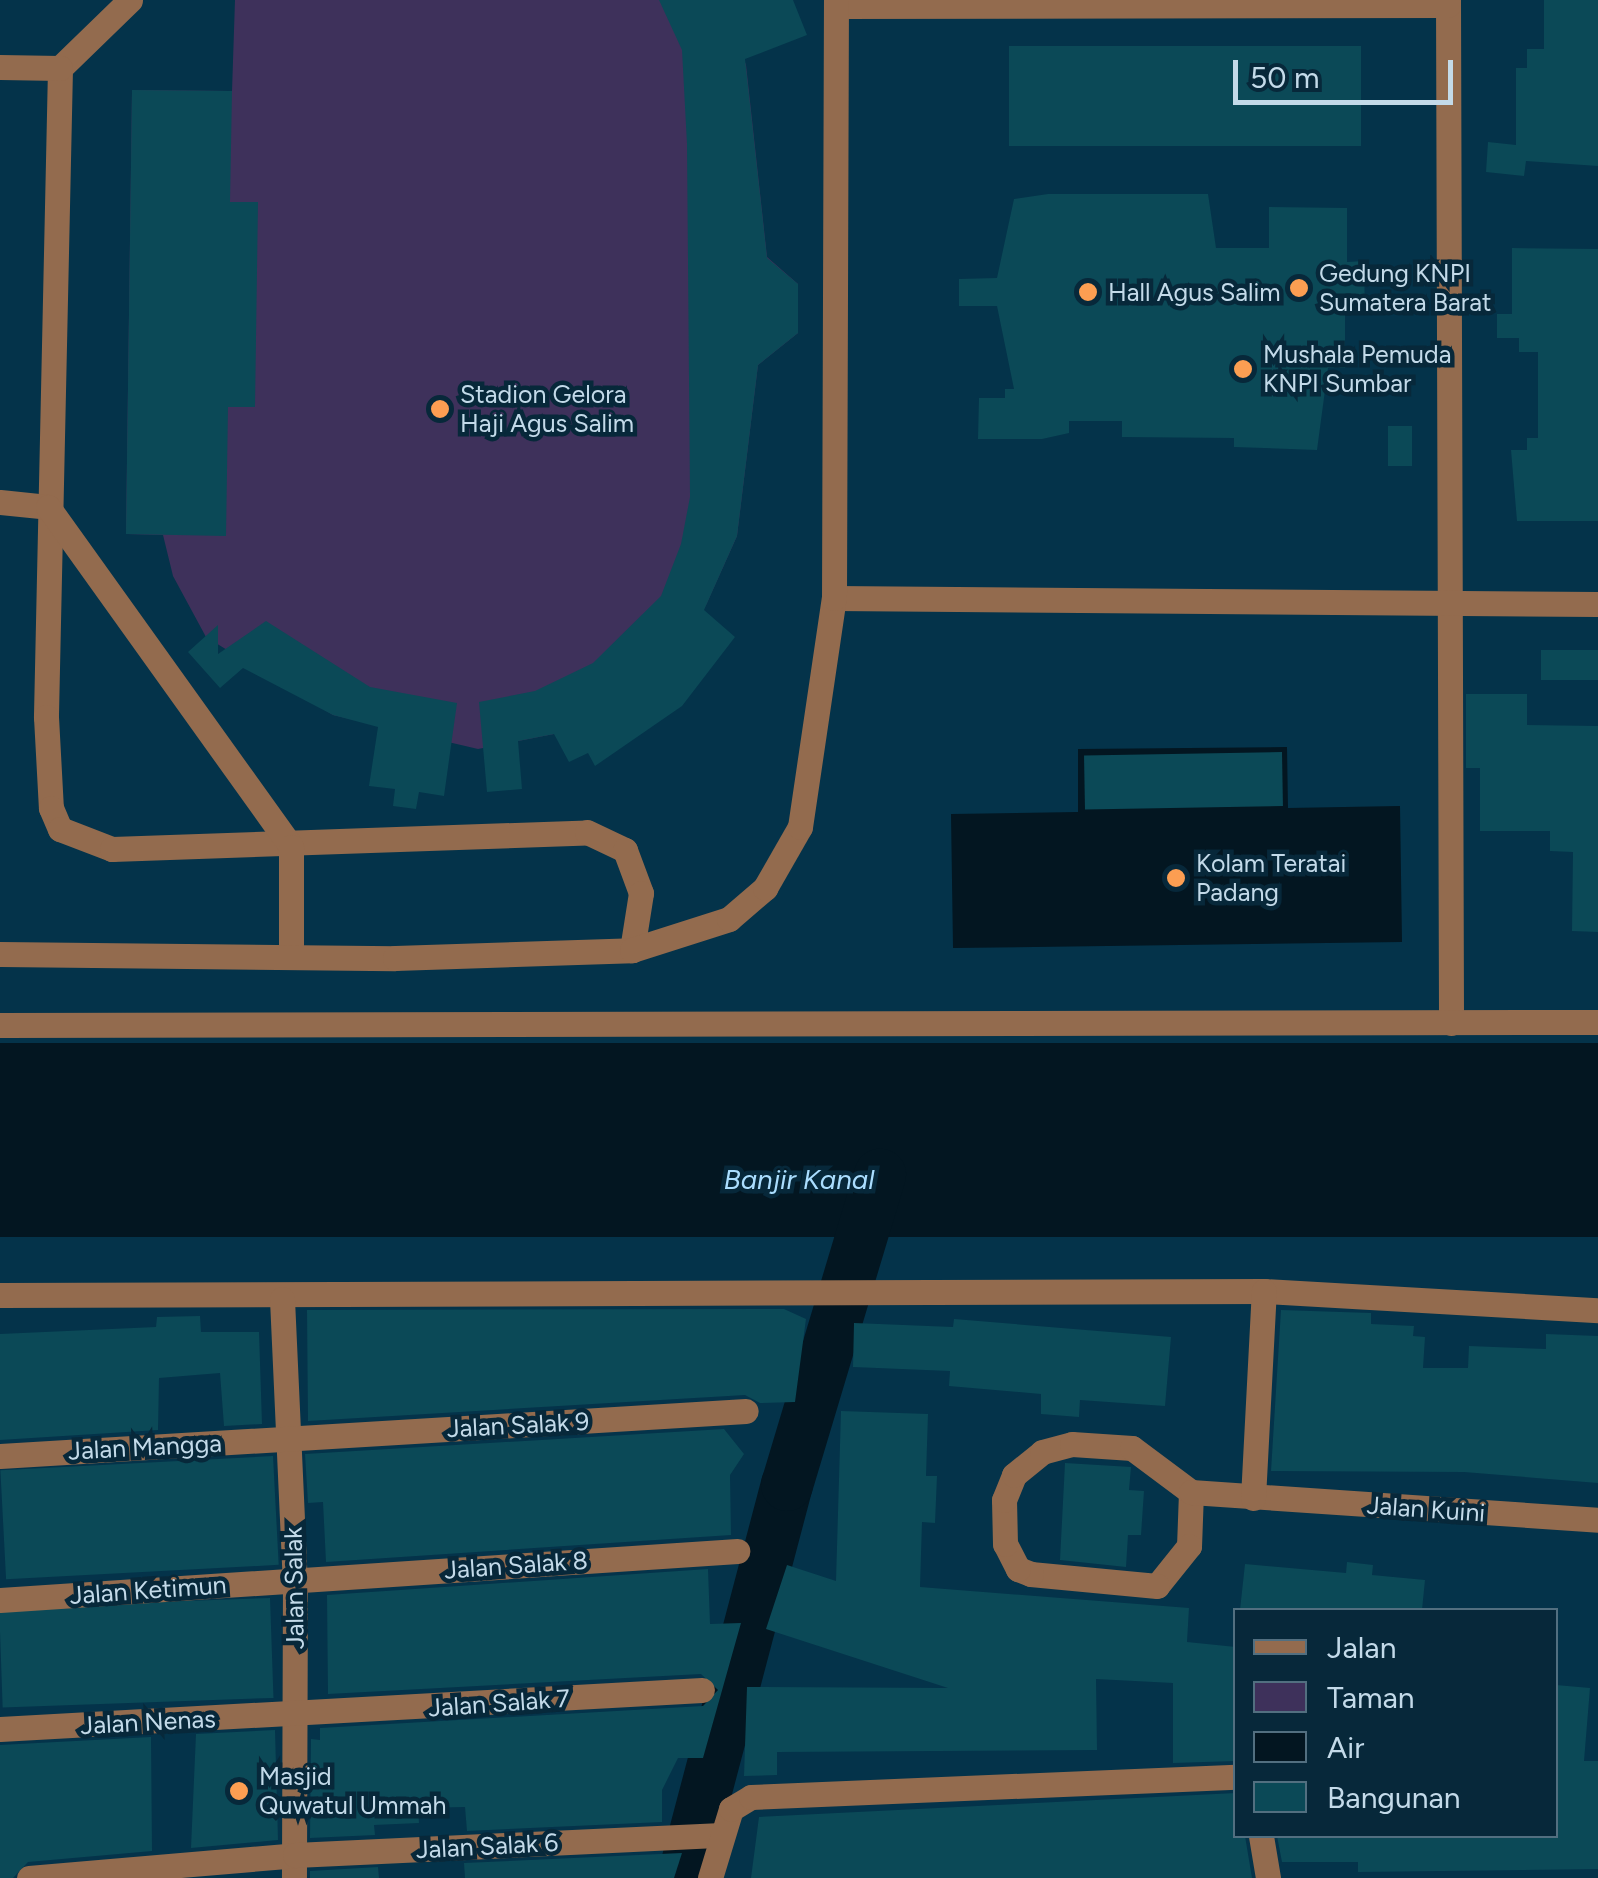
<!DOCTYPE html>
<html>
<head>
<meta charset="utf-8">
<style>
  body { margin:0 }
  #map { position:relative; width:1598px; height:1878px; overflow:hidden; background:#04334a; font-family:Figtree,sans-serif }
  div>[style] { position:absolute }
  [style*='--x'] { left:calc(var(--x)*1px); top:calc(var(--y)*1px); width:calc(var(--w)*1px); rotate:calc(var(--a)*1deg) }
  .green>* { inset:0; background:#3e315b }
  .water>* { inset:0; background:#031621; transform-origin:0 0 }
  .river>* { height:52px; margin:-26px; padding:0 26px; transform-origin:26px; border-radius:26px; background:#031621 }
  .building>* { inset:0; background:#0b4957; transform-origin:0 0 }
  .minor>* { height:25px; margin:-12.5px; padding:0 12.5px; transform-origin:12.5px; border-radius:12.5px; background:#936b4e }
  .dots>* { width:28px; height:28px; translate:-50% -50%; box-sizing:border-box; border:5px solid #07283a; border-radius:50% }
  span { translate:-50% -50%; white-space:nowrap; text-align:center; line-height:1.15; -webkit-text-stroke:9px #07283a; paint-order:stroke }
  .poi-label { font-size:25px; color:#c3dae9 }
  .left { translate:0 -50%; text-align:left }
  .street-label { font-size:25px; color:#c3dae9 }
  .water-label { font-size:28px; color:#aaddfe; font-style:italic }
  .legend { position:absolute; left:1233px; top:1608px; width:325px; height:230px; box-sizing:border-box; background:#07283a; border:2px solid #526f80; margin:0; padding:12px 18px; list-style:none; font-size:30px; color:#c3dae9 }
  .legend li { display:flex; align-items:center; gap:20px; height:50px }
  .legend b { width:50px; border:2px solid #526f80 }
  .scale { position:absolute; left:1233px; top:60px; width:220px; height:45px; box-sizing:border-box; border:5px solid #c3dae9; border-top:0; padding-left:12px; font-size:30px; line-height:35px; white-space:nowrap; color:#c3dae9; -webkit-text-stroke:8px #07283a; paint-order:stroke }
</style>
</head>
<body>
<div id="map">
  <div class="green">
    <div style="clip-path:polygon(235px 0,721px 0,746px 65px,767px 257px,798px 284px,798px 333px,758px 365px,737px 536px,706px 605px,676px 654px,559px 733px,478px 749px,333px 715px,206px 637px,173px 576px,163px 535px,126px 534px,132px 90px,232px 91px)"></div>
  </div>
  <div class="water">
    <div style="clip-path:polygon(1287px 747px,1288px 808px,1400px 806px,1402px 942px,953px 948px,951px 814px,1078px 812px,1078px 749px)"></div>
    <div style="left:0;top:1043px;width:1598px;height:194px"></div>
  </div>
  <div class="river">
    <div style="--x:683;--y:1878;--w:407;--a:-75.2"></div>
    <div style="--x:787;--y:1485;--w:324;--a:-73.3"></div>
  </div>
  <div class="building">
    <div style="clip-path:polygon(659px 0,793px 0,807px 35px,745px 59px,767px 258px,798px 284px,798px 333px,758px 365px,737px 536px,704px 610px,735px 637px,682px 706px,595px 766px,588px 753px,569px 762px,554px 734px,518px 741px,522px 789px,487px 792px,479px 702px,535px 691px,593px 663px,661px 596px,681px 544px,690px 497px,687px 144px,682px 50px)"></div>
    <div style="clip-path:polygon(1544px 0,1598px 0,1598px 166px,1526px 161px,1524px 176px,1486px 172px,1488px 142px,1516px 145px,1516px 68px,1527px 68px,1527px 49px,1544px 49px)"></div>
    <div style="left:1009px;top:46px;width:352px;height:100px"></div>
    <div style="clip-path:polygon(132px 90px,232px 91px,230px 202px,258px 202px,255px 407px,228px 407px,226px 536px,126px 534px)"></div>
    <div style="clip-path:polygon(1048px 194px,1208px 194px,1216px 248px,1269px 248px,1269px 207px,1347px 208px,1347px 262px,1364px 261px,1365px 314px,1345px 314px,1345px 368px,1328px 368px,1317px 450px,1234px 447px,1234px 438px,1122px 437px,1122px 421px,1069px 421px,1069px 433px,1042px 439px,978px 439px,979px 398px,1005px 398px,1005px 389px,1014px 389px,997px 306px,959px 306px,959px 279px,997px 278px,1014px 199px)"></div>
    <div style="clip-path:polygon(1512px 248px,1598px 249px,1598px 521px,1517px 521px,1511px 450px,1527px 450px,1527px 438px,1538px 438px,1538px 352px,1519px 352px,1519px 338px,1497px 338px,1497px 314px,1512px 314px)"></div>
    <div style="left:1388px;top:426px;width:24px;height:40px"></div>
    <div style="clip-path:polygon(266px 621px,370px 687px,457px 703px,444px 796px,419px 792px,416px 809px,393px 806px,395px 789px,369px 786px,378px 727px,333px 715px,243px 668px,220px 688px,188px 652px,218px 625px,218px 654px)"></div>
    <div style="left:1541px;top:650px;width:57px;height:30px"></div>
    <div style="clip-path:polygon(1466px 694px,1527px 694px,1527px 725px,1598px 726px,1598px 932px,1572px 931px,1573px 852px,1550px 851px,1550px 831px,1480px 831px,1480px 768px,1466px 768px)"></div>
    <div style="left:1282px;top:752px;width:54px;height:198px;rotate:89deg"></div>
    <div style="clip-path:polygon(784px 1309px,806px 1319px,795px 1402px,760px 1403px,745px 1395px,308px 1421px,307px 1310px)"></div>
    <div style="clip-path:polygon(1281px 1310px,1371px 1313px,1371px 1324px,1414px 1326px,1413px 1336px,1425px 1337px,1423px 1368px,1468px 1368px,1469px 1346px,1546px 1349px,1546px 1334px,1598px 1336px,1598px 1483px,1464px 1472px,1271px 1471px)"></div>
    <div style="clip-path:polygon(200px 1316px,201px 1332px,259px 1332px,262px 1424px,224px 1426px,220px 1373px,159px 1378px,158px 1430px,0 1440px,0 1334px,156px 1327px,157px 1317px)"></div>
    <div style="clip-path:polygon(954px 1319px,1171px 1337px,1165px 1406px,1080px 1400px,1079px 1417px,1041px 1414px,1041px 1394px,949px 1386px,950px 1371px,853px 1367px,854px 1323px,953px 1327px)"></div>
    <div style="clip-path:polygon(841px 1411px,928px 1414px,926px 1476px,937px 1476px,935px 1523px,922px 1522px,920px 1587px,1189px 1608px,1187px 1642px,1236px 1647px,1236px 1761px,1173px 1763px,1173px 1683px,1096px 1679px,1097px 1750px,777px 1752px,777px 1775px,744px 1776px,747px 1687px,948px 1688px,766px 1629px,787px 1565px,836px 1581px)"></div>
    <div style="clip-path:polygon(724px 1429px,744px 1454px,730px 1475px,731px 1535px,326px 1562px,323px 1502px,308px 1503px,305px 1454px)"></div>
    <div style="left:273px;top:1456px;width:109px;height:273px;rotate:87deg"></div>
    <div style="clip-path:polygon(1065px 1463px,1131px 1467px,1129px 1490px,1144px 1491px,1141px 1535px,1128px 1535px,1126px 1567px,1060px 1560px)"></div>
    <div style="clip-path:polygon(1347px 1562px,1373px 1565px,1372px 1575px,1425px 1580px,1422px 1610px,1240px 1610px,1245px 1564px,1346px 1573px)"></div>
    <div style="clip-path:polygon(708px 1569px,710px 1624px,741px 1623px,703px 1758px,678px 1758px,662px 1790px,662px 1822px,467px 1831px,465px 1807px,418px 1808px,419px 1823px,374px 1825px,375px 1835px,310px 1838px,311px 1739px,320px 1740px,320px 1728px,703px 1706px,718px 1690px,701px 1674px,328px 1694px,327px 1595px)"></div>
    <div style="left:270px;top:1598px;width:100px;height:271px;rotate:88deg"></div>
    <div style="clip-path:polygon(1556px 1685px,1590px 1688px,1584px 1761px,1598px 1761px,1598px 1869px,1358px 1872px,1358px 1862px,1282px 1862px,1277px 1836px,1556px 1836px)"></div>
    <div style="clip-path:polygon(275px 1730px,278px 1840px,191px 1848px,196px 1734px)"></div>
    <div style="clip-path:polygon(151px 1737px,152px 1851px,28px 1862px,13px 1878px,0 1878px,0 1745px)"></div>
    <div style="clip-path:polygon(1236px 1793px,1236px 1836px,1245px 1836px,1252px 1878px,751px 1878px,759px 1817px)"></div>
    <div style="clip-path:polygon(682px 1853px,674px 1878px,465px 1878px,464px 1863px)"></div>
    <div style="clip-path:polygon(378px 1867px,379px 1878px,310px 1878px,310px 1871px)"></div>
  </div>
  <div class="minor">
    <div style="--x:130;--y:0;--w:98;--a:135.8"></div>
    <div style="--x:60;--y:68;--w:649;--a:91.24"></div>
    <div style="--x:46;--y:717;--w:91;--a:86.9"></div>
    <div style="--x:51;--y:808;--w:23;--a:67"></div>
    <div style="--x:60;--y:829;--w:56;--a:21"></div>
    <div style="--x:112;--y:849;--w:475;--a:-2"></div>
    <div style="--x:587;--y:832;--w:42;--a:25.3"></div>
    <div style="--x:625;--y:850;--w:46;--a:69.6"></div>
    <div style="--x:641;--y:893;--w:58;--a:99"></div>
    <div style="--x:1448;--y:0;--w:1023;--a:89.83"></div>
    <div style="--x:836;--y:6;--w:612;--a:-0.09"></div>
    <div style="--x:0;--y:67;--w:60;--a:1"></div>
    <div style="--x:0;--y:502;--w:48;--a:5.9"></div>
    <div style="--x:48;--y:507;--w:418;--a:54.4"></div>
    <div style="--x:291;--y:847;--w:110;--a:90"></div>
    <div style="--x:834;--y:598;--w:764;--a:0.45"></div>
    <div style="--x:0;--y:954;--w:395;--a:0.6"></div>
    <div style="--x:395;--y:958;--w:237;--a:-1.9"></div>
    <div style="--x:632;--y:950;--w:102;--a:-17.7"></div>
    <div style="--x:729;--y:919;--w:48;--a:-40.7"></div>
    <div style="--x:765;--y:888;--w:70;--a:-60.2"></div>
    <div style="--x:800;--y:827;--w:232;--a:-81.6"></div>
    <div style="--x:834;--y:598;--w:598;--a:-89.81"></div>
    <div style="--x:0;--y:1025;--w:1598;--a:-0.11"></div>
    <div style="--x:0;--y:1295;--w:1264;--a:-0.18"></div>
    <div style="--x:1264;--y:1291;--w:335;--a:3.3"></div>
    <div style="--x:282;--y:1299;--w:281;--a:87.4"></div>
    <div style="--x:295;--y:1580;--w:298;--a:90.2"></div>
    <div style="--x:0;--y:1456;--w:747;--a:-3.45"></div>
    <div style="--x:1191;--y:1492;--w:54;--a:92.1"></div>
    <div style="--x:1189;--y:1546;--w:51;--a:128.7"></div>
    <div style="--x:1157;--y:1586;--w:127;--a:-174.6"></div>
    <div style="--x:1031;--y:1574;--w:14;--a:-159"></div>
    <div style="--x:1018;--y:1569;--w:28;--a:-117"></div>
    <div style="--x:1005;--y:1544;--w:44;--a:-91.3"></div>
    <div style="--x:1004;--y:1500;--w:27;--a:-68"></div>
    <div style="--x:1014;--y:1475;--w:36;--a:-39"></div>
    <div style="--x:1042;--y:1452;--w:31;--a:-15"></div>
    <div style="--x:1072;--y:1444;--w:60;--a:3.8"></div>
    <div style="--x:1132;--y:1448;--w:74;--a:36.7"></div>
    <div style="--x:1191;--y:1492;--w:408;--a:3.9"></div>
    <div style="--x:1253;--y:1498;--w:207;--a:-87"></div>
    <div style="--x:0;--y:1600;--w:739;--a:-3.8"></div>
    <div style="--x:0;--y:1729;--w:703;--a:-3.18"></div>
    <div style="--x:1261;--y:1836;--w:43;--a:80.5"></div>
    <div style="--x:29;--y:1878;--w:267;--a:-4.9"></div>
    <div style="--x:295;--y:1855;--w:427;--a:-2.7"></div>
    <div style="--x:710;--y:1878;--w:72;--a:-73.1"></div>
    <div style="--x:731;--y:1809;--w:23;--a:-31"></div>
    <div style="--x:751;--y:1797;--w:485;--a:-2.4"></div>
  </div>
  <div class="dots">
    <div style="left:1299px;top:288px;background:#fc9e52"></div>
    <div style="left:1088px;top:292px;background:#fc9e52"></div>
    <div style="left:1243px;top:369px;background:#fc9e52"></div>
    <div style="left:440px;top:409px;background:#fc9e52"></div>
    <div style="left:1176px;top:878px;background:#fc9e52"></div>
    <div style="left:239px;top:1791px;background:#fc9e52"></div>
  </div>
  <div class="poi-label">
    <span class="left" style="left:1319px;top:288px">Gedung KNPI<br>Sumatera Barat</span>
    <span class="left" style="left:1108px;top:292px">Hall Agus Salim</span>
    <span class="left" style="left:1263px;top:369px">Mushala Pemuda<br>KNPI Sumbar</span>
    <span class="left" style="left:460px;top:409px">Stadion Gelora<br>Haji Agus Salim</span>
    <span class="left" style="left:1196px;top:878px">Kolam Teratai<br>Padang</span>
    <span class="left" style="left:259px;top:1791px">Masjid<br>Quwatul Ummah</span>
  </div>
  <div class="street-label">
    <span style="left:518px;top:1425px;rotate:-3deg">Jalan Salak 9</span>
    <span style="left:145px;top:1447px;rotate:-3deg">Jalan Mangga</span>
    <span style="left:1426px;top:1509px;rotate:4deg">Jalan Kuini</span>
    <span style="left:516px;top:1565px;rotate:-4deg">Jalan Salak 8</span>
    <span style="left:294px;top:1588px;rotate:-91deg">Jalan Salak</span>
    <span style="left:148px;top:1590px;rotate:-4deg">Jalan Ketimun</span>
    <span style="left:499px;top:1703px;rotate:-4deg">Jalan Salak 7</span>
    <span style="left:148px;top:1722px;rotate:-3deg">Jalan Nenas</span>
    <span style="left:487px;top:1846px;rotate:-3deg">Jalan Salak 6</span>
  </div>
  <div class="water-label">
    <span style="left:799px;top:1179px">Banjir Kanal</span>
  </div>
  <ul class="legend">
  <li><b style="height:12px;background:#936b4e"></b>Jalan</li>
  <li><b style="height:28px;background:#3e315b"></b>Taman</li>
  <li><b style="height:28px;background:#031621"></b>Air</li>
  <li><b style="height:28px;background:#0b4957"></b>Bangunan</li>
  </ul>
  <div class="scale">50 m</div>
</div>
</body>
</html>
